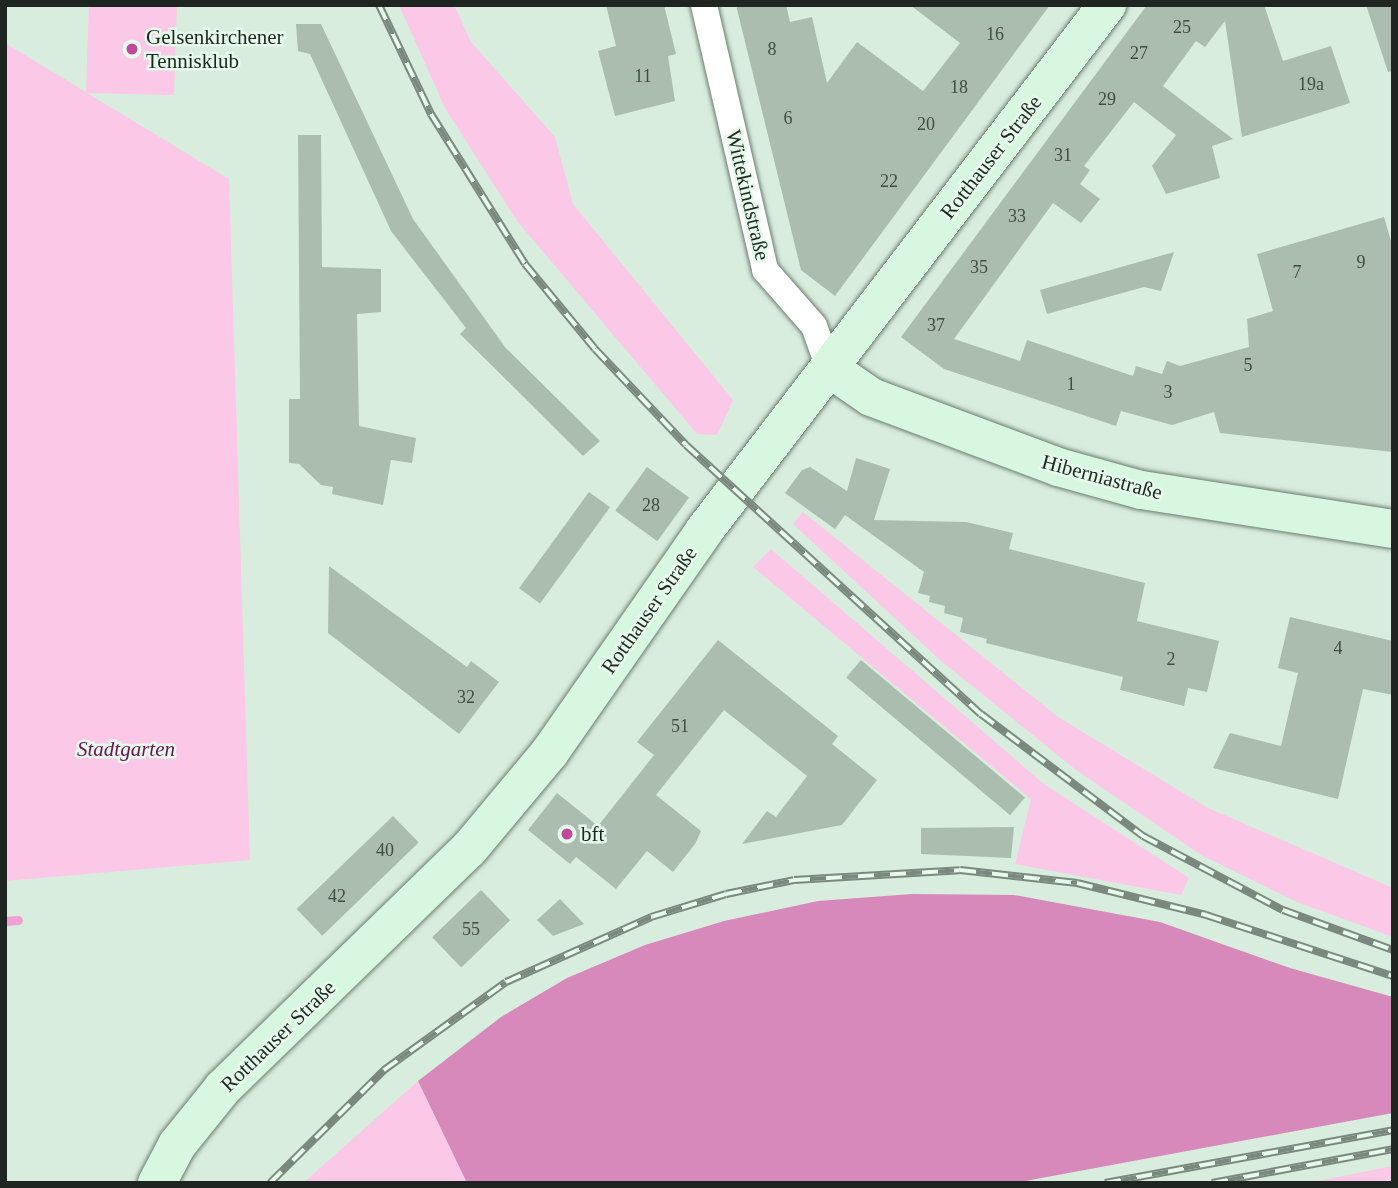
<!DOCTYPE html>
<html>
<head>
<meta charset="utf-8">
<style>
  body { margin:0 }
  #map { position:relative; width:1398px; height:1188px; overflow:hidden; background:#d9edde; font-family:Georgia,serif }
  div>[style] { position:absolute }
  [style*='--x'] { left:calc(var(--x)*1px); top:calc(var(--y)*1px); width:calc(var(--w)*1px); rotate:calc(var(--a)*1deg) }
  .green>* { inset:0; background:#fbc8e8 }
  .forest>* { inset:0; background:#d789bc }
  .stream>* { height:9px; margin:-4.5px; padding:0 4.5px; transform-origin:4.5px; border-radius:4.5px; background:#f0a0d4 }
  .building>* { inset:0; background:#aabdaf; transform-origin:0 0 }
  .roads { filter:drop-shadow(0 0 2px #6b7c6f) drop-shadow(0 0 2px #6b7c6f) }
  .minor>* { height:26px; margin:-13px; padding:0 13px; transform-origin:13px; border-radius:13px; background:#fff }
  .secondary>* { height:38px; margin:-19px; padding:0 19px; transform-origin:19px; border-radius:19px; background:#d8f7e1 }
  .rail>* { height:8px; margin-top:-4px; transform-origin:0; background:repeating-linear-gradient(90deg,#e6faeb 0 16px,#7b887e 0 32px); box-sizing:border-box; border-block:2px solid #7b887e }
  .dots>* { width:19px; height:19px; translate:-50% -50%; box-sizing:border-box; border:4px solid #e6faeb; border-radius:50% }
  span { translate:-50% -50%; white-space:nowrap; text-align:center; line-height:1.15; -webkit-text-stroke:5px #e6faeb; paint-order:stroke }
  .number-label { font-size:18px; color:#424c44 }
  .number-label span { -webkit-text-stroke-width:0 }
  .poi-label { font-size:21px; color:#1f2621 }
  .left { translate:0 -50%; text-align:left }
  .street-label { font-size:21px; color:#1f2621 }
  .park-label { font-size:21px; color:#6d1056; font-style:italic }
  .frame { position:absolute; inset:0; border:7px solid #1f2621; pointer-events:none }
</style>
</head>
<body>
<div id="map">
  <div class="green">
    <div style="clip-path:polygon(89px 5px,177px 5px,174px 95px,87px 93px,229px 179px,250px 860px,5px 881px,5px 43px,86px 92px)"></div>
    <div style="clip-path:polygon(399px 5px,454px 5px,471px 42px,555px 137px,573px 204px,733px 400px,717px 435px,697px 434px,517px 221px,445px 108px)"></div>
    <div style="clip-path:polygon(803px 512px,1058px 717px,1208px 808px,1393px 888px,1393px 937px,1297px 902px,1201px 855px,1076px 770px,940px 660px,793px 524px)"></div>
    <div style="clip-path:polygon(771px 549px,1044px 784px,1189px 878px,1181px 895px,1015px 864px,1031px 799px,753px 567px)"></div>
    <div style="clip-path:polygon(418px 1081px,467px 1183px,303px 1183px)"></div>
    <div style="clip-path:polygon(1393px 1166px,1393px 1183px,1307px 1183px)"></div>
  </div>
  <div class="forest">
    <div style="clip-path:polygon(912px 894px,1014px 895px,1160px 922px,1290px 968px,1393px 997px,1393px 1113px,1014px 1183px,467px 1183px,418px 1081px,501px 1017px,567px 978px,645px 945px,724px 921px,818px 901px)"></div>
  </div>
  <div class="stream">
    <div style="--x:5;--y:921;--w:13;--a:-4"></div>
  </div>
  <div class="building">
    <div style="clip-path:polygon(606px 5px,664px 5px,676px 54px,668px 56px,675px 101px,615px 116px,598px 51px,616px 46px)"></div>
    <div style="clip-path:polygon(736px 5px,786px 5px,790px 22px,812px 17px,827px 83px,857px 42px,923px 91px,960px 43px,910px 5px,1050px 5px,835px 296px,801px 270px)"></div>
    <div style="clip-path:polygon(1147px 5px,1264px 5px,1283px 61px,1331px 46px,1350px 103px,1242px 137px,1225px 21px,1205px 47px,1196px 41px,1163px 86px,1233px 139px,1212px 146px,1220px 178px,1166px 194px,1152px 166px,1176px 135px,1134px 102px,1084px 166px,1090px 170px,1080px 184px,1100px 199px,1081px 223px,1053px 203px,954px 339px,1020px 361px,1027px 340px,1133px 376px,1136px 366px,1162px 374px,1167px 361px,1180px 366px,1249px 347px,1247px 319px,1273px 311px,1257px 254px,1384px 217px,1393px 248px,1393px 452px,1220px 433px,1214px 412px,1172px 425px,1121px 411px,1116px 426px,944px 369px,901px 337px)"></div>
    <div style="clip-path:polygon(1366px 5px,1393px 5px,1393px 71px,1388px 72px)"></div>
    <div style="clip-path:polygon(296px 24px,321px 24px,413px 219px,505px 347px,600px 441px,583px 456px,460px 334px,466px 328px,391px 231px,310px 54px,298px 51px)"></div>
    <div style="clip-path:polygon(298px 135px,321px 135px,322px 267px,381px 269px,381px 312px,357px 314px,359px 426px,416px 438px,412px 463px,391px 460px,383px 505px,332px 494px,333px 487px,321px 485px,299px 464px,289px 463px,289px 399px,300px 399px)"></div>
    <div style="clip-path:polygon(1174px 252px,1161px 291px,1144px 287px,1047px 314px,1040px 290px)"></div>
    <div style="clip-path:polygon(856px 458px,890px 469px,874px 520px,966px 522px,1013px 533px,1009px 549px,1145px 583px,1137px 621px,1219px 641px,1207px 692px,1188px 688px,1184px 706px,1120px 690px,1123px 677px,986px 643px,987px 639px,960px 632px,963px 618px,944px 613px,945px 606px,929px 602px,930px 596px,918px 593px,924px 572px,845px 515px,835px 529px,785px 493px,802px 470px,810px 467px,847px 491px)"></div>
    <div style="left:647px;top:467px;width:52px;height:54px;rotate:36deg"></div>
    <div style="left:589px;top:492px;width:26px;height:119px;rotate:36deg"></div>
    <div style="clip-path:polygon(329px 566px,467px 667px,471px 661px,499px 682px,459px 734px,328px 633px)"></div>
    <div style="clip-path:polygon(1290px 617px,1393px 641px,1393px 695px,1363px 689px,1338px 799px,1213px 768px,1230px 733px,1281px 746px,1298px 673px,1278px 668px)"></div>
    <div style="clip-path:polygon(718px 640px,838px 736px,832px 744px,877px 780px,842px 825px,742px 844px,767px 811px,776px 817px,807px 776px,724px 710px,656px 795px,701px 831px,695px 844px,673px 872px,647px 851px,616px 889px,576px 857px,570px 864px,528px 830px,557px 793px,598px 826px,654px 755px,637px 742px)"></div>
    <div style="left:861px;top:660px;width:214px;height:23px;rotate:40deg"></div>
    <div style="left:393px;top:816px;width:37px;height:134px;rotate:46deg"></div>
    <div style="clip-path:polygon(1014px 827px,1011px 858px,921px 854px,921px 828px)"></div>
    <div style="left:481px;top:890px;width:42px;height:68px;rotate:46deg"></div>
    <div style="clip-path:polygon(560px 899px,584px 924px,553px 936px,537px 920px)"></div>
  </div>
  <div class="roads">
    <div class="minor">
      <div style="--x:704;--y:5;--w:272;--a:77"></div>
      <div style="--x:765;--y:270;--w:74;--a:48.8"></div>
      <div style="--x:814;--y:326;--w:45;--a:70.3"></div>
    </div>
    <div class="secondary">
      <div style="--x:829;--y:368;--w:51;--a:34.6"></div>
      <div style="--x:871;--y:397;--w:200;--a:20.5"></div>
      <div style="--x:1058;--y:467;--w:86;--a:15.5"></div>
      <div style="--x:1141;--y:490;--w:255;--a:8.8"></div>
      <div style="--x:157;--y:1183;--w:43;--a:-62.2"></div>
      <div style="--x:177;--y:1145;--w:73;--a:-51.1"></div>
      <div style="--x:223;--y:1088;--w:343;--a:-44.2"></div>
      <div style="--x:469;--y:849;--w:126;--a:-50.1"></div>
      <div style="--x:550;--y:752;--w:269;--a:-55.1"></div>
      <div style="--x:704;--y:531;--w:663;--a:-52.54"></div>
    </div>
  </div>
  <div class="rail">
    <div style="--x:379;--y:5;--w:121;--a:64.5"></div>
    <div style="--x:431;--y:114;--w:177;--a:57.9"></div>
    <div style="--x:525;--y:264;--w:110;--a:50.5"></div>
    <div style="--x:595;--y:349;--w:132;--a:46.5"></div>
    <div style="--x:686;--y:445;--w:399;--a:42.4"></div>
    <div style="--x:981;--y:714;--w:203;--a:37"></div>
    <div style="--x:1143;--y:836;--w:158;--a:27.9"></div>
    <div style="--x:1283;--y:910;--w:117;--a:20"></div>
    <div style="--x:270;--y:1183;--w:161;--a:-44.7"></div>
    <div style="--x:384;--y:1070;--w:150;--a:-35.8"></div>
    <div style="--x:506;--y:982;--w:159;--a:-24.1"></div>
    <div style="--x:651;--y:917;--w:78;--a:-17"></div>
    <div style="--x:726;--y:894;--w:69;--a:-11.6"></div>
    <div style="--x:794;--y:880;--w:166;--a:-3.4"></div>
    <div style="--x:960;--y:870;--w:118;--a:6.3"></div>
    <div style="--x:1077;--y:883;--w:133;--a:13.9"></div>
    <div style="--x:1206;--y:915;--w:197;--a:18.1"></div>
    <div style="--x:1105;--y:1183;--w:293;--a:-10.4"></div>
    <div style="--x:1212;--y:1183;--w:184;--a:-10.6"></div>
  </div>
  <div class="dots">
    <div style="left:132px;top:49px;background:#c0499e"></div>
    <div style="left:567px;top:834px;background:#c0499e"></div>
  </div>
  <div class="number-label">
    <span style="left:1182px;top:27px">25</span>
    <span style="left:995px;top:34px">16</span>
    <span style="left:772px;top:49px">8</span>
    <span style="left:1139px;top:53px">27</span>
    <span style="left:643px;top:76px">11</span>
    <span style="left:1311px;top:84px">19a</span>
    <span style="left:959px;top:87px">18</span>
    <span style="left:1107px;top:99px">29</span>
    <span style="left:788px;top:118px">6</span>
    <span style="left:926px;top:124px">20</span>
    <span style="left:1063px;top:155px">31</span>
    <span style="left:889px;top:181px">22</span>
    <span style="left:1017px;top:216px">33</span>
    <span style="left:1361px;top:262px">9</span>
    <span style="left:979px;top:267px">35</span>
    <span style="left:1297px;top:272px">7</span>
    <span style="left:936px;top:325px">37</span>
    <span style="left:1248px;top:365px">5</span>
    <span style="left:1071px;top:384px">1</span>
    <span style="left:1168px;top:392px">3</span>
    <span style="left:651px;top:505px">28</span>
    <span style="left:1338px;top:648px">4</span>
    <span style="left:1171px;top:659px">2</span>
    <span style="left:466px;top:697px">32</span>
    <span style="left:680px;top:726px">51</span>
    <span style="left:385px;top:850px">40</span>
    <span style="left:337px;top:896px">42</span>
    <span style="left:471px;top:929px">55</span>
  </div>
  <div class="poi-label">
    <span class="left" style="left:146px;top:49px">Gelsenkirchener<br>Tennisklub</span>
    <span class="left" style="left:581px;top:834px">bft</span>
  </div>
  <div class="street-label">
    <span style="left:991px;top:157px;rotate:-52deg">Rotthauser Straße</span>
    <span style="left:748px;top:195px;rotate:77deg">Wittekindstraße</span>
    <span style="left:1102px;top:477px;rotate:15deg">Hiberniastraße</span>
    <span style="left:649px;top:610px;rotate:-55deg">Rotthauser Straße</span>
    <span style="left:278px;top:1036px;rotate:-44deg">Rotthauser Straße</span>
  </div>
  <div class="park-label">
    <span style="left:126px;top:749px">Stadtgarten</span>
  </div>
  <div class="frame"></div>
</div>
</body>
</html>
